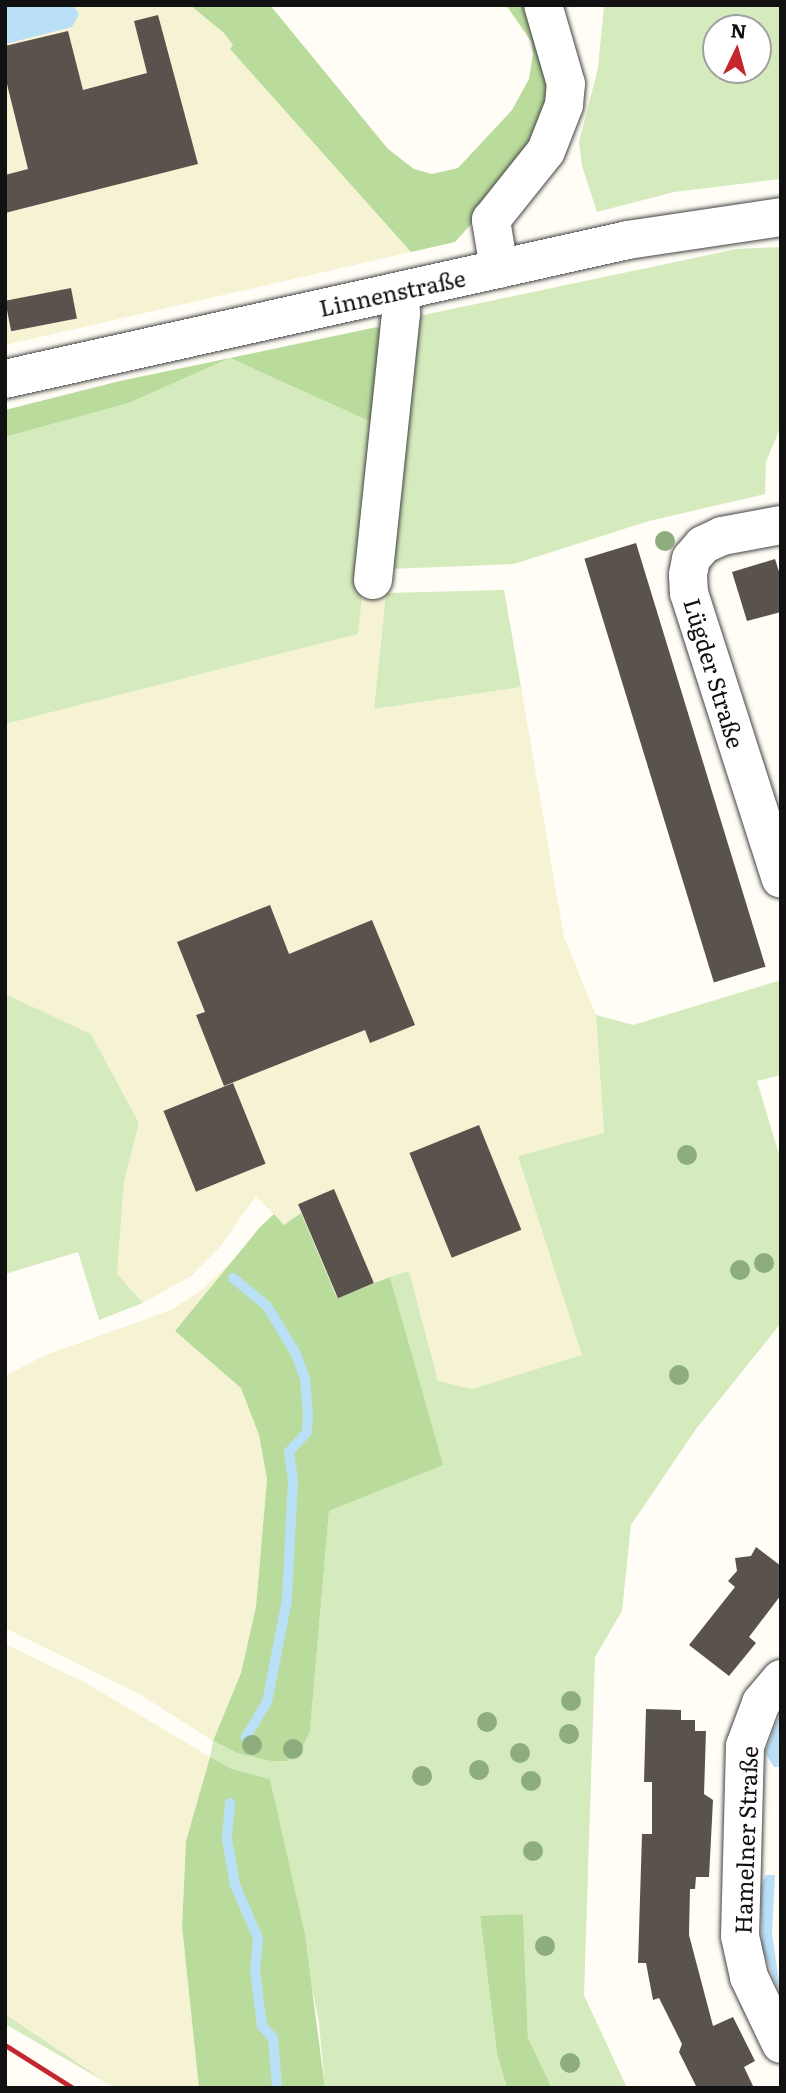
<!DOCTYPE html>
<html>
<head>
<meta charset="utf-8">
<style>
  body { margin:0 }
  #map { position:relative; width:786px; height:2093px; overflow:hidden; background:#fffdf5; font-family:Literata,serif }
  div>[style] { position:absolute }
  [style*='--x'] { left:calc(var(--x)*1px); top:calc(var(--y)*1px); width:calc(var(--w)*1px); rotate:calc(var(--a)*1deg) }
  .farmland>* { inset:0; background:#f6f3d4 }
  .green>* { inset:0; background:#d5ebbd }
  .forest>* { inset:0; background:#b9dc9c }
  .water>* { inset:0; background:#b9e0f7 }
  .stream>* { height:10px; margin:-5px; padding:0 5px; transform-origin:5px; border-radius:5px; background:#b9e0f7 }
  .building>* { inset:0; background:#5a524d; transform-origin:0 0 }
  .roads { filter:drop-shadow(0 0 2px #444) drop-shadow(0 0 2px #444) }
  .minor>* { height:38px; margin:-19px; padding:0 19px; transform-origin:19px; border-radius:19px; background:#fff }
  .rail>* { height:5px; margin:-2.5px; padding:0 2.5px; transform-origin:2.5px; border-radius:2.5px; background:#c4262e }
  .trees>* { width:20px; height:20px; margin:-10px; border-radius:50%; background:#8dad7f }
  span { translate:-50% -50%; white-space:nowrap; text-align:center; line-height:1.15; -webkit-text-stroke:7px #fff; paint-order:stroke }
  .street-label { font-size:23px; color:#111 }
  .frame { position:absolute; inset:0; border:7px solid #111; pointer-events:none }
  .north { position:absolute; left:702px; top:14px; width:70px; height:70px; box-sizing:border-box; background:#fff; border:2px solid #a0a0a0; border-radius:50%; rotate:5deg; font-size:19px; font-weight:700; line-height:28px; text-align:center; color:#111 }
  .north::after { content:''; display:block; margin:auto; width:24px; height:32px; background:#c4262e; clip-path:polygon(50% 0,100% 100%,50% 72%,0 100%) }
</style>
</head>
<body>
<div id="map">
  <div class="farmland">
    <div style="clip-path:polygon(5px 5px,190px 5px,224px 33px,234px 46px,230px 49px,411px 252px,5px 345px)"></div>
    <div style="clip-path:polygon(414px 317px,374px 709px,521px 687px,564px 937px,596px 1015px,604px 1134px,518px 1156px,583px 1355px,472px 1389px,438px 1381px,409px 1271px,337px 1298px,301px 1213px,284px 1225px,256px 1196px,219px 1248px,191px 1276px,143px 1303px,117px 1274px,124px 1181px,139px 1123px,91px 1034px,5px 994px,5px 724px,358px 634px,386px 334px,377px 327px)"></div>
    <div style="clip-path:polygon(233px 1260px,175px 1331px,241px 1387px,259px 1435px,267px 1479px,256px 1607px,241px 1673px,213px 1741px,141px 1695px,5px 1628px,5px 1376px,43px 1356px,171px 1310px,200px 1291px)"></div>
    <div style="clip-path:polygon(5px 1644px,86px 1683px,210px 1757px,186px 1841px,182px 1925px,199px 2088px,116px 2088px,5px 2014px)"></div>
  </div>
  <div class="green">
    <div style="clip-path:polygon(evenodd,604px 5px,781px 5px,781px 179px,674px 192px,597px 212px,582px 166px,579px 142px,598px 68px,604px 5px,716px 28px,758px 28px,758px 70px,716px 70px,716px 28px)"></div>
    <div style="clip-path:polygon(781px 247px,781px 426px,766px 462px,765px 494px,649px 521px,514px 564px,389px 569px,414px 317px,737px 249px)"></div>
    <div style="clip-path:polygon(230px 358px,380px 426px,358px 634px,5px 724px,5px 437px,129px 403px)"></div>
    <div style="clip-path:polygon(504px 590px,521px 687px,374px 709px,386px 593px)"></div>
    <div style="clip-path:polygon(781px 980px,781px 1075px,757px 1081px,781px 1161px,781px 1323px,696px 1429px,631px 1525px,622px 1611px,595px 1657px,584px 1995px,627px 2088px,552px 2088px,528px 2038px,523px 1914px,480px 1917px,497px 2054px,507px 2088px,325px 2088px,319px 2023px,270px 1779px,232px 1769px,210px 1757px,213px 1741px,237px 1753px,302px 1749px,310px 1731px,329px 1511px,442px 1465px,390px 1277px,409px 1271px,438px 1381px,472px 1389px,582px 1355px,518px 1156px,604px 1133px,596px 1015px,633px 1025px)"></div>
    <div style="clip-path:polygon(5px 994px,91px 1034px,139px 1123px,124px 1181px,117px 1274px,143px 1303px,99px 1320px,78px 1252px,5px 1274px)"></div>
    <div style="clip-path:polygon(5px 2014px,87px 2069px,116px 2088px,5px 2024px)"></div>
  </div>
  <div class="forest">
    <div style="clip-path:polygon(190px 5px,270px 5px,388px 149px,414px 169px,432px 174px,458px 168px,512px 110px,529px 79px,533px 54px,531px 41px,506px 5px,535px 5px,553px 55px,539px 149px,455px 242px,411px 252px,230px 49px,233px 45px,224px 33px)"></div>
    <div style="clip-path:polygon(377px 327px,386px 334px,380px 426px,230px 358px,129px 403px,5px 437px,5px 410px,120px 381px,230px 358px,358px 331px)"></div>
    <div style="clip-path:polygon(301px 1213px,337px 1298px,390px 1277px,443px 1465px,329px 1511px,310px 1731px,302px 1749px,287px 1761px,272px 1761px,237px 1753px,213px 1741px,241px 1673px,256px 1607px,267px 1479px,259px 1435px,241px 1388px,175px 1331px,260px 1227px,274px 1214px,284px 1225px)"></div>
    <div style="clip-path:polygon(210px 1757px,232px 1769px,270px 1779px,305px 1935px,325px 2088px,199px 2088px,182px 1926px,186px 1841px)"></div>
    <div style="clip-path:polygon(523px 1914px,528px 2038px,552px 2088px,507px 2088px,497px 2054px,480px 1916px)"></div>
  </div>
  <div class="water">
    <div style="clip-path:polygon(5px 5px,73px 5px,79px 14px,72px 27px,5px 44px)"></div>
    <div style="clip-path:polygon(781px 1711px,780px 1767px,774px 1767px,765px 1753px)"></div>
    <div style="clip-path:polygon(766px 1875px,775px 1875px,772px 1933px,781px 1996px,762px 1948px,761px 1886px)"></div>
  </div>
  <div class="stream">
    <div style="--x:233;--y:1278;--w:44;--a:39.5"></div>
    <div style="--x:267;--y:1306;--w:56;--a:58.9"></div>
    <div style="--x:296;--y:1354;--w:27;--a:70"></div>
    <div style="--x:305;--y:1379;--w:33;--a:85"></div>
    <div style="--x:308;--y:1412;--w:20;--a:93"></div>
    <div style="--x:307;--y:1432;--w:27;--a:132"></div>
    <div style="--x:289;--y:1452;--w:28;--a:82"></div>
    <div style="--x:293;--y:1480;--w:120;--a:92.9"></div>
    <div style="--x:287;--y:1600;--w:104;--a:101.1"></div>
    <div style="--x:267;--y:1702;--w:41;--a:121"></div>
    <div style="--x:230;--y:1803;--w:36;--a:95"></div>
    <div style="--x:227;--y:1839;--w:47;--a:80.1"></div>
    <div style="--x:235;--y:1885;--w:58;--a:66.5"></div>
    <div style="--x:258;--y:1938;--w:32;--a:95"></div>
    <div style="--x:255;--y:1970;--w:56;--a:82.9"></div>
    <div style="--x:262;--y:2026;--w:16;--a:47"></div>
    <div style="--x:273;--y:2038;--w:50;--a:85.4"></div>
  </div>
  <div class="building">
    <div style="clip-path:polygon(158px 15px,198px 164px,5px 213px,5px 175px,28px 169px,5px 76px,5px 46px,68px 31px,83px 90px,147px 73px,134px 21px)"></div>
    <div style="left:71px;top:288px;width:31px;height:67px;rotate:79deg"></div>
    <div style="left:636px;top:543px;width:443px;height:54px;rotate:73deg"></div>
    <div style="clip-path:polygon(775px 559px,781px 578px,781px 612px,747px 621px,732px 572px)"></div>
    <div style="clip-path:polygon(270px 905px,289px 954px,372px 920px,415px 1025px,370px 1043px,365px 1030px,224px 1086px,196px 1015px,205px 1012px,177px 942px)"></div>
    <div style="left:233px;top:1083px;width:87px;height:75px;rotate:68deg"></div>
    <div style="left:479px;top:1125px;width:113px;height:75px;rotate:68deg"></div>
    <div style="left:334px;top:1189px;width:102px;height:39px;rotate:67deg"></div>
    <div style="clip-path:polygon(756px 1547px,781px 1566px,781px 1595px,749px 1637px,756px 1643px,729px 1676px,689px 1645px,735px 1587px,728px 1581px,737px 1571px,735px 1558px,751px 1556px)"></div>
    <div style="clip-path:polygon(646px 1709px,681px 1710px,681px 1720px,695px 1720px,695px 1731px,706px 1731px,704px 1794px,713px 1800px,709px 1877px,696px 1877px,695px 1889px,690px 1889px,689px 1935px,713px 2026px,733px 2017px,755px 2061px,744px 2067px,754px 2088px,697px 2088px,679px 2052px,682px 2044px,659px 1998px,653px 2000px,646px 1963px,638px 1963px,642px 1834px,652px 1834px,652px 1782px,644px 1782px)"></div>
  </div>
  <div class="roads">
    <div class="minor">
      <div style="--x:499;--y:269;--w:50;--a:-99.3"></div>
      <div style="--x:491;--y:220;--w:88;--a:-51.4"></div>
      <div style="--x:546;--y:151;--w:49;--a:-68.6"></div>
      <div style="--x:564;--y:105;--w:21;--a:-85"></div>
      <div style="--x:566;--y:84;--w:82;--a:-106.2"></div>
      <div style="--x:5;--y:379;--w:638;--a:-12.58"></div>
      <div style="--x:628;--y:240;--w:155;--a:-8.5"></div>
      <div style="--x:781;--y:525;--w:60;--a:169.4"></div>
      <div style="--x:722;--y:536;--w:21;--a:155"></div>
      <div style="--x:703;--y:545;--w:18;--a:131"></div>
      <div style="--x:691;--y:559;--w:16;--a:101"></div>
      <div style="--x:688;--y:575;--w:18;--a:87"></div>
      <div style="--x:689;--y:593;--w:300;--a:72.2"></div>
      <div style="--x:373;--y:580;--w:267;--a:-84"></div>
      <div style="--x:401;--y:314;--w:23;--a:-92"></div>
      <div style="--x:781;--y:1679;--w:31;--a:130"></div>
      <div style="--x:761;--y:1703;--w:46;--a:110.4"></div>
      <div style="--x:745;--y:1746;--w:190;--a:91.5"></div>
      <div style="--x:740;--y:1936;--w:42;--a:77.6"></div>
      <div style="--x:749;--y:1977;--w:74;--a:64.5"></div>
    </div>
  </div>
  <div class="rail">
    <div style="--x:5;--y:2045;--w:80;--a:32.3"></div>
  </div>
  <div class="trees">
    <div style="left:665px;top:541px"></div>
    <div style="left:687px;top:1155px"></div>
    <div style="left:764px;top:1263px"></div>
    <div style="left:740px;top:1270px"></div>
    <div style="left:679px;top:1375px"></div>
    <div style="left:571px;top:1701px"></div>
    <div style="left:487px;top:1722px"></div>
    <div style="left:569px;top:1734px"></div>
    <div style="left:252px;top:1745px"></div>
    <div style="left:293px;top:1749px"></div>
    <div style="left:520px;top:1753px"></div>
    <div style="left:479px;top:1770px"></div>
    <div style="left:422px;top:1776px"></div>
    <div style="left:531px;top:1781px"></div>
    <div style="left:533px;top:1851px"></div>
    <div style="left:545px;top:1946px"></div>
    <div style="left:570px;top:2063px"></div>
  </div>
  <div class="street-label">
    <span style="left:392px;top:292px;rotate:-12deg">Linnenstraße</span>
    <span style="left:715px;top:673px;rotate:73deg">Lügder Straße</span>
    <span style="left:745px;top:1840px;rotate:-88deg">Hamelner Straße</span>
  </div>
  <div class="frame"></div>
  <div class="north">N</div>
</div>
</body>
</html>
